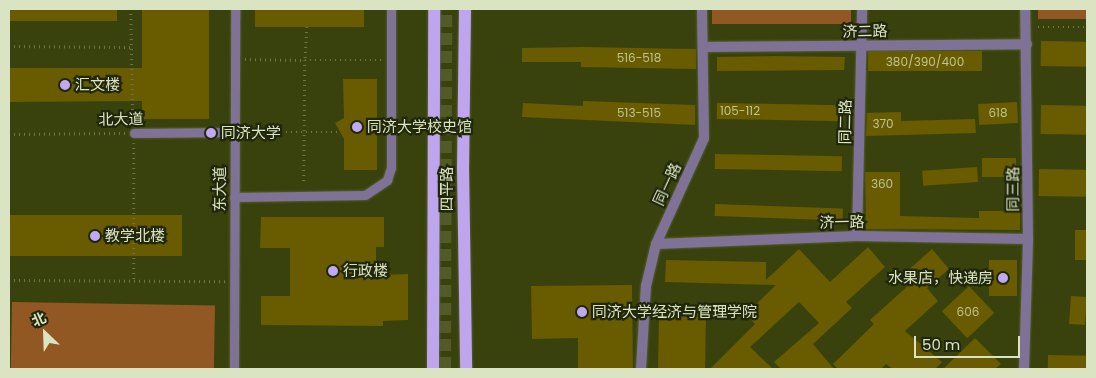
<!DOCTYPE html>
<html>
<head>
<meta charset="utf-8">
<style>
  body { margin:0 }
  #map { position:relative; width:1096px; height:378px; overflow:hidden; background:#39420d; font-family:Poppins,"Noto Sans SC",sans-serif }
  div>[style] { position:absolute }
  [style*='--x'] { left:calc(var(--x)*1px); top:calc(var(--y)*1px); width:calc(var(--w)*1px); rotate:calc(var(--a)*1deg) }
  .green>* { inset:0; background:#925824; transform-origin:0 0 }
  .building>* { inset:0; background:#685b00; transform-origin:0 0 }
  .primary-tunnel>* { height:12px; margin-top:-6px; transform-origin:0; background:repeating-linear-gradient(90deg,#515a28 0 12px,transparent 0 18px) }
  .path>* { height:2.5px; margin-top:-1.25px; transform-origin:0; background:repeating-linear-gradient(90deg,#6c7546 0 1px,transparent 0 5px) }
  .roads { filter:drop-shadow(0 0 1px #565f2e) drop-shadow(0 0 1px #565f2e) }
  .lane>* { height:9px; margin:-4.5px; padding:0 4.5px; transform-origin:4.5px; border-radius:4.5px; background:#7e7396 }
  .street>* { height:10px; margin:-5px; padding:0 5px; transform-origin:5px; border-radius:5px; background:#7e7396 }
  .primary>* { height:12px; margin:-6px; padding:0 6px; transform-origin:6px; border-radius:6px; background:#bea6ee }
  .dots>* { width:14px; height:14px; translate:-50% -50%; box-sizing:border-box; border:2px solid #21270b; border-radius:50% }
  span { translate:-50% -50%; white-space:nowrap; text-align:center; line-height:1.15; -webkit-text-stroke:4.5px #21270b; paint-order:stroke }
  .number-label { font-size:12px; color:#bec292 }
  .number-label span { -webkit-text-stroke-width:0 }
  .street-label { font-size:15px; color:#dbe4c2 }
  .poi-label { font-size:15px; color:#dbe4c2 }
  .left { translate:0 -50%; text-align:left }
  .right { translate:-100% -50%; text-align:right }
  .frame { position:absolute; inset:0; border:10px solid #dbe4c2; pointer-events:none }
  .north { position:absolute; left:20px; top:308px; width:50px; height:50px; -webkit-text-stroke:4px #21270b; paint-order:stroke; rotate:336deg; font-size:14px; font-weight:700; line-height:20px; text-align:center; color:#dbe4c2 }
  .north::after { content:''; display:block; margin:auto; width:18px; height:22px; background:#dbe4c2; clip-path:polygon(50% 0,100% 100%,50% 72%,0 100%) }
  .scale { position:absolute; left:914px; top:336px; width:106px; height:22px; box-sizing:border-box; border:2px solid #dbe4c2; border-top:0; padding-left:6px; font-size:15px; line-height:18px; white-space:nowrap; color:#dbe4c2; -webkit-text-stroke:4px #21270b; paint-order:stroke }
</style>
</head>
<body>
<div id="map">
  <div class="green">
    <div style="left:712px;top:9px;width:139px;height:15px"></div>
    <div style="left:1038px;top:9px;width:49px;height:10px"></div>
    <div style="left:12px;top:302px;width:203px;height:67px;rotate:1deg"></div>
  </div>
  <div class="building">
    <div style="left:9px;top:9px;width:108px;height:12px"></div>
    <div style="clip-path:polygon(142px 9px,209px 9px,209px 119px,142px 119px,142px 101px,9px 102px,9px 68px,142px 68px)"></div>
    <div style="left:255px;top:9px;width:109px;height:18px"></div>
    <div style="left:1041px;top:41px;width:46px;height:25px;rotate:1deg"></div>
    <div style="clip-path:polygon(582px 47px,696px 49px,696px 69px,581px 67px,581px 62px,522px 62px,522px 48px)"></div>
    <div style="left:982px;top:51px;width:20px;height:114px;rotate:90deg"></div>
    <div style="clip-path:polygon(774px 56px,845px 57px,844px 70px,717px 71px,717px 57px)"></div>
    <div style="clip-path:polygon(343px 79px,377px 79px,377px 170px,344px 170px,344px 139px,335px 123px,344px 118px)"></div>
    <div style="clip-path:polygon(583px 101px,695px 105px,695px 125px,522px 117px,523px 103px,583px 106px)"></div>
    <div style="left:1017px;top:102px;width:21px;height:39px;rotate:87deg"></div>
    <div style="left:717px;top:103px;width:127px;height:16px;rotate:1deg"></div>
    <div style="left:1041px;top:105px;width:46px;height:29px;rotate:1deg"></div>
    <div style="clip-path:polygon(901px 112px,901px 121px,975px 119px,976px 133px,866px 136px,867px 113px)"></div>
    <div style="left:715px;top:154px;width:127px;height:15px;rotate:1deg"></div>
    <div style="left:982px;top:158px;width:34px;height:19px"></div>
    <div style="left:977px;top:167px;width:15px;height:55px;rotate:86deg"></div>
    <div style="left:1039px;top:169px;width:48px;height:27px;rotate:1deg"></div>
    <div style="clip-path:polygon(865px 172px,900px 172px,900px 216px,979px 218px,979px 211px,1020px 211px,1020px 230px,866px 229px)"></div>
    <div style="left:715px;top:204px;width:128px;height:12px;rotate:2deg"></div>
    <div style="left:9px;top:215px;width:173px;height:41px"></div>
    <div style="clip-path:polygon(261px 217px,384px 217px,384px 247px,376px 247px,376px 275px,408px 274px,408px 320px,383px 321px,383px 326px,261px 325px,261px 296px,290px 296px,290px 248px,260px 248px)"></div>
    <div style="left:1075px;top:230px;width:12px;height:30px"></div>
    <div style="clip-path:polygon(868px 247px,885px 267px,846px 302px,852px 308px,813px 344px,834px 369px,781px 369px,774px 362px,819px 323px,799px 302px,750px 347px,773px 369px,710px 369px,755px 324px,746px 314px,776px 285px,665px 282px,666px 260px,766px 262px,766px 280px,799px 249px,830px 282px)"></div>
    <div style="clip-path:polygon(932px 249px,949px 269px,927px 288px,938px 301px,905px 331px,942px 362px,935px 369px,893px 369px,886px 364px,881px 369px,838px 369px,833px 364px,874px 324px,870px 320px,911px 283px,903px 275px)"></div>
    <div style="left:989px;top:260px;width:28px;height:36px"></div>
    <div style="clip-path:polygon(632px 285px,633px 369px,578px 369px,578px 338px,532px 339px,531px 286px)"></div>
    <div style="left:969px;top:286px;width:37px;height:37px;rotate:47deg"></div>
    <div style="left:1071px;top:296px;width:16px;height:28px;rotate:4deg"></div>
    <div style="left:659px;top:313px;width:47px;height:56px;rotate:1deg"></div>
    <div style="clip-path:polygon(975px 338px,1001px 364px,995px 369px,943px 369px)"></div>
    <div style="left:1048px;top:355px;width:39px;height:14px;rotate:1deg"></div>
  </div>
  <div class="primary-tunnel">
    <div style="--x:445;--y:369;--w:360;--a:-89.8"></div>
  </div>
  <div class="path">
    <div style="--x:131;--y:9;--w:113;--a:89"></div>
    <div style="--x:307;--y:27;--w:33;--a:93"></div>
    <div style="--x:305;--y:60;--w:76;--a:0"></div>
    <div style="--x:1038;--y:27;--w:49;--a:0"></div>
    <div style="--x:9;--y:46;--w:123;--a:0.5"></div>
    <div style="--x:245;--y:59;--w:60;--a:1"></div>
    <div style="--x:305;--y:60;--w:124;--a:90.5"></div>
    <div style="--x:246;--y:132;--w:94;--a:0"></div>
    <div style="--x:9;--y:134;--w:116;--a:-0.5"></div>
    <div style="--x:134;--y:143;--w:138;--a:90"></div>
    <div style="--x:9;--y:280;--w:216;--a:0.3"></div>
  </div>
  <div class="roads">
    <div class="lane">
      <div style="--x:134;--y:133;--w:100;--a:-0.6"></div>
      <div style="--x:234;--y:197;--w:131;--a:-0.9"></div>
      <div style="--x:365;--y:195;--w:27;--a:-34"></div>
      <div style="--x:387;--y:180;--w:13;--a:-72"></div>
      <div style="--x:391;--y:168;--w:159;--a:-90"></div>
      <div style="--x:234;--y:369;--w:360;--a:-89.8"></div>
    </div>
    <div class="street">
      <div style="--x:703;--y:47;--w:324;--a:-0.5"></div>
      <div style="--x:857;--y:236;--w:227;--a:-88.7"></div>
      <div style="--x:656;--y:244;--w:201;--a:-2.3"></div>
      <div style="--x:857;--y:236;--w:171;--a:1"></div>
      <div style="--x:641;--y:369;--w:83;--a:-86.6"></div>
      <div style="--x:646;--y:286;--w:43;--a:-76.6"></div>
      <div style="--x:656;--y:244;--w:116;--a:-65.6"></div>
      <div style="--x:704;--y:138;--w:129;--a:-90.9"></div>
      <div style="--x:1024;--y:369;--w:130;--a:-88.2"></div>
      <div style="--x:1028;--y:239;--w:230;--a:-90.7"></div>
    </div>
    <div class="primary">
      <div style="--x:465;--y:9;--w:158;--a:90.7"></div>
      <div style="--x:463;--y:167;--w:202;--a:89.1"></div>
      <div style="--x:433;--y:369;--w:360;--a:-89.8"></div>
    </div>
  </div>
  <div class="dots">
    <div style="left:65px;top:85px;background:#c1a8f3"></div>
    <div style="left:357px;top:127px;background:#c1a8f3"></div>
    <div style="left:211px;top:133px;background:#c1a8f3"></div>
    <div style="left:95px;top:236px;background:#c1a8f3"></div>
    <div style="left:333px;top:271px;background:#c1a8f3"></div>
    <div style="left:1003px;top:278px;background:#c1a8f3"></div>
    <div style="left:582px;top:312px;background:#c1a8f3"></div>
  </div>
  <div class="number-label">
    <span style="left:639px;top:58px">516-518</span>
    <span style="left:925px;top:62px">380/390/400</span>
    <span style="left:740px;top:111px">105-112</span>
    <span style="left:639px;top:113px">513-515</span>
    <span style="left:998px;top:113px">618</span>
    <span style="left:883px;top:124px">370</span>
    <span style="left:882px;top:184px">360</span>
    <span style="left:968px;top:312px">606</span>
  </div>
  <div class="street-label">
    <span style="left:865px;top:31px;rotate:-1deg">济二路</span>
    <span style="left:121px;top:119px;rotate:-1deg">北大道</span>
    <span style="left:845px;top:122px;rotate:-89deg">同二路</span>
    <span style="left:667px;top:184px;rotate:-65deg">同一路</span>
    <span style="left:220px;top:189px;rotate:-90deg">东大道</span>
    <span style="left:447px;top:189px;rotate:-90deg">四平路</span>
    <span style="left:1013px;top:189px;rotate:-90deg">同三路</span>
    <span style="left:842px;top:222px;rotate:-1deg">济一路</span>
  </div>
  <div class="poi-label">
    <span class="left" style="left:75px;top:85px">汇文楼</span>
    <span class="left" style="left:367px;top:127px">同济大学校史馆</span>
    <span class="left" style="left:221px;top:133px">同济大学</span>
    <span class="left" style="left:105px;top:236px">教学北楼</span>
    <span class="left" style="left:343px;top:271px">行政楼</span>
    <span class="right" style="left:993px;top:278px">水果店，快递房</span>
    <span class="left" style="left:592px;top:312px">同济大学经济与管理学院</span>
  </div>
  <div class="frame"></div>
  <div class="north">北</div>
  <div class="scale">50 m</div>
</div>
</body>
</html>
